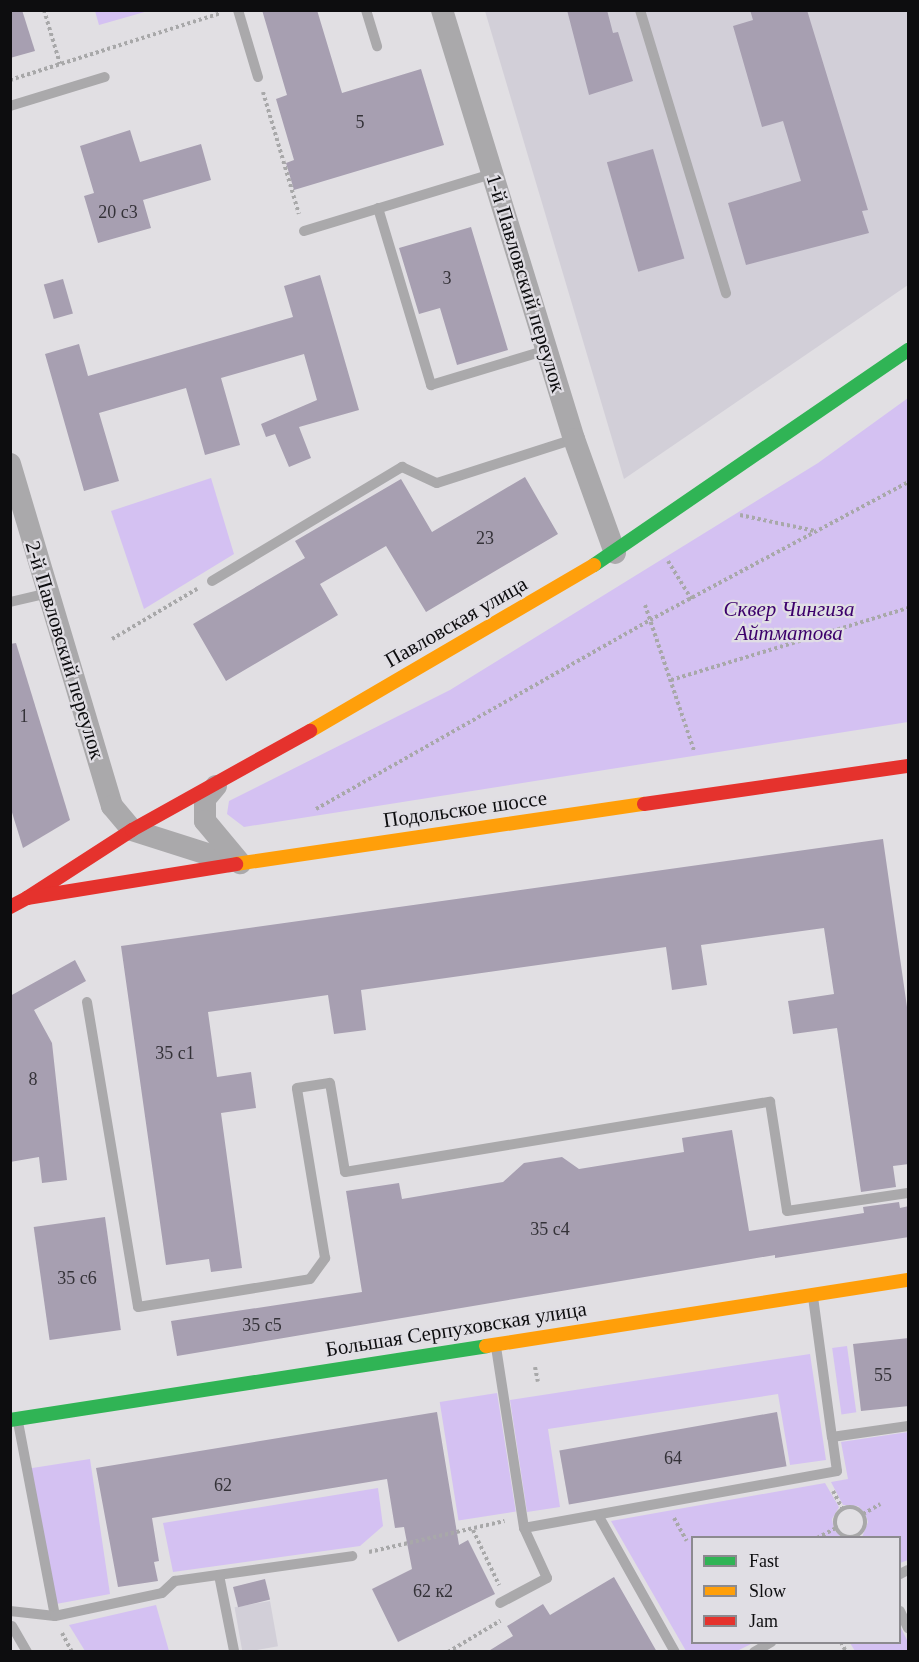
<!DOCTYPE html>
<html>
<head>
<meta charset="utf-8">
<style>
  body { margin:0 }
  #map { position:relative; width:919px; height:1662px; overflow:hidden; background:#e1dfe3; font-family:"Times New Roman",serif }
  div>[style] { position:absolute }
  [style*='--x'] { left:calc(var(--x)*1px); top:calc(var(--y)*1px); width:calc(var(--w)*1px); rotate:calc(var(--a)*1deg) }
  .built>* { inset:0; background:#d2cfd8; transform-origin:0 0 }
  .green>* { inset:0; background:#d4c1f2; transform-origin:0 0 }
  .building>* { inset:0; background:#a79fb1; transform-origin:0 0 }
  .path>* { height:4px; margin-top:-2px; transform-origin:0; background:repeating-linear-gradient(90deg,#a8a8a9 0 3px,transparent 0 6px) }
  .path>.ring { margin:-2px; padding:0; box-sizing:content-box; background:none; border:4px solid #a8a8a9; border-radius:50% }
  .lane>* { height:10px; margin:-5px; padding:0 5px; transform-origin:5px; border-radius:5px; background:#aaa9ab }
  .street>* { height:22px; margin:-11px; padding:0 11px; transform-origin:11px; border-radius:11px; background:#aaa9ab }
  .fast>* { height:14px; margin:-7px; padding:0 7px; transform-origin:7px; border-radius:7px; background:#30b455 }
  .slow>* { height:14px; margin:-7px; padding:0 7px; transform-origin:7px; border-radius:7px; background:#ff9f0a }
  .jam>* { height:14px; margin:-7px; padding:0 7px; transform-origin:7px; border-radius:7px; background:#e5322d }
  span { translate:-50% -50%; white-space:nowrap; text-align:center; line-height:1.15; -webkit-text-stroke:4.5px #e0dee4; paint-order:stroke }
  .number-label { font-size:18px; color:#343238 }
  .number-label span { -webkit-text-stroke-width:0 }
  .street-label { font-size:21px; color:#0d0d0f }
  .park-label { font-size:21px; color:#3c006b; font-style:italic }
  .frame { position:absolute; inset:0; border:12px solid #0d0d0f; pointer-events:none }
  .legend { position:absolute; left:691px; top:1536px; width:210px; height:108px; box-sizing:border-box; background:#e0dee4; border:2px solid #8c8a8f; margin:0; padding:8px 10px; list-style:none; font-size:18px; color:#0d0d0f }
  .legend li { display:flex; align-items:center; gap:12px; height:30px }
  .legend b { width:30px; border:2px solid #8c8a8f }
</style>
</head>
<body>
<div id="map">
  <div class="built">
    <div style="clip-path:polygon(485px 11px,908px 11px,908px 285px,624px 479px)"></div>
    <div style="left:270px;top:1601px;width:46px;height:36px;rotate:80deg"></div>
  </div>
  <div class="green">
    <div style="clip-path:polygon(95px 11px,95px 10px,148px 11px,99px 25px)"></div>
    <div style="clip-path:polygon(908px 398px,908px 722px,244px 827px,227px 814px,229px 801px,450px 690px,818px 463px)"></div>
    <div style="clip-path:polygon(211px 478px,234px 554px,144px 609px,111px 511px)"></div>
    <div style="left:847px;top:1346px;width:67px;height:15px;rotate:82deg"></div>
    <div style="clip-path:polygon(810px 1354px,826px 1460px,790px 1465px,778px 1394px,548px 1429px,560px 1507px,527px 1512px,510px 1400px)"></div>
    <div style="left:497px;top:1393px;width:120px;height:58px;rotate:81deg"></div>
    <div style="clip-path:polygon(908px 1432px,908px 1560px,900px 1563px,900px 1538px,862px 1537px,868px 1522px,865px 1513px,858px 1506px,843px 1505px,831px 1482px,848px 1479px,841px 1442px)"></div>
    <div style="clip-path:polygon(90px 1459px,110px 1594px,56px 1604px,26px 1469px)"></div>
    <div style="clip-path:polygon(825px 1483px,839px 1507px,832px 1519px,834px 1530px,842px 1537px,692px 1538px,692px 1642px,753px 1643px,737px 1651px,686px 1651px,611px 1521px)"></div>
    <div style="clip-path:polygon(378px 1488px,383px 1526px,360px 1546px,173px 1572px,163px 1523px)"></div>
    <div style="clip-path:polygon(156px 1605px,169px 1651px,85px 1651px,69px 1625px)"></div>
    <div style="clip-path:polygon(900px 1626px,908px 1642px,908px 1651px,855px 1651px,850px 1643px,900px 1642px)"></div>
  </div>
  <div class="building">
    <div style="clip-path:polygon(10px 10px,22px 10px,35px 51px,10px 58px)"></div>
    <div style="clip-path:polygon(262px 10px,317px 10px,342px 93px,421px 69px,444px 145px,294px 190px,286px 163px,294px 160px,276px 99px,287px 95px)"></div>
    <div style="clip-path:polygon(567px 10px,607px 10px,613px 33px,618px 32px,633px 81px,589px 95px)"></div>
    <div style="clip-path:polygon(750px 10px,807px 10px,868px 210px,862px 211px,869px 233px,746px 265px,728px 203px,801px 181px,783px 121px,762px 127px,733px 26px,753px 20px)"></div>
    <div style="clip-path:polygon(130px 130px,140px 162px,201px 144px,211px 180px,143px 200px,151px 228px,98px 243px,84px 196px,94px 193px,80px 146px)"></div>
    <div style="left:653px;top:149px;width:114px;height:48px;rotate:74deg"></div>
    <div style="clip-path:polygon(471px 227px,508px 350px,457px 365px,440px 308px,419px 314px,399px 248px)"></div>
    <div style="clip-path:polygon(320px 275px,359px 410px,299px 427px,311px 458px,289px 467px,275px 434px,266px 437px,261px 424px,317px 400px,304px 354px,221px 378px,240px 445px,205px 455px,186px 388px,99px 413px,119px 481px,84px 491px,45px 354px,79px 344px,88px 376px,293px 317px,284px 286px)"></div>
    <div style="left:63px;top:279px;width:36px;height:20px;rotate:74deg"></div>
    <div style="clip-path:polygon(525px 477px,558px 534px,426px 612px,386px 546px,320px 584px,338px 615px,226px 681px,193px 624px,305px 558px,295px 541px,401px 479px,432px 532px)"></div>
    <div style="clip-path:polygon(16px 643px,70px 820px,23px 848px,10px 806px,10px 644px)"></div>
    <div style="clip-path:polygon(883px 839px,909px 1021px,909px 1164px,893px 1166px,896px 1187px,861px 1192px,837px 1028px,793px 1034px,788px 1001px,834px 994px,824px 928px,701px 945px,707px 985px,672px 990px,666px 947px,361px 990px,366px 1030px,334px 1034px,328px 995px,208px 1012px,217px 1077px,251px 1072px,256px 1108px,221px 1113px,242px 1268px,211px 1272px,209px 1259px,166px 1265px,121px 946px)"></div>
    <div style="clip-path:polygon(75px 960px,86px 981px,34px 1010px,52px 1043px,67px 1180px,42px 1183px,39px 1157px,10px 1162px,10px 996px)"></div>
    <div style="clip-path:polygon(732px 1130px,749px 1231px,864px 1213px,863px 1207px,899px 1202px,900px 1208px,909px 1206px,909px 1237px,775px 1258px,775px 1255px,177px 1356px,171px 1321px,362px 1292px,346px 1191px,399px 1183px,402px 1199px,503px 1182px,524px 1163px,562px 1157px,579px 1169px,684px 1152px,682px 1138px)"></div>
    <div style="left:105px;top:1217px;width:114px;height:72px;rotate:82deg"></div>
    <div style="clip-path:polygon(909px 1338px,909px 1406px,861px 1411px,853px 1344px)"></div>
    <div style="clip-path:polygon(437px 1412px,459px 1545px,468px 1540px,495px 1594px,398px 1642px,372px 1589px,412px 1569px,404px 1527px,395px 1528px,387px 1479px,152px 1518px,159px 1561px,154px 1562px,158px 1581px,118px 1587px,96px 1468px)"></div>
    <div style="left:777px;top:1412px;width:55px;height:221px;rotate:80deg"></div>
    <div style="clip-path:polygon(614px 1577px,657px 1652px,487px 1652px,513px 1636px,507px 1626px,543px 1604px,550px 1615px)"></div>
    <div style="left:265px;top:1579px;width:21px;height:33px;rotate:76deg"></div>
  </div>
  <div class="path">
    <div style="--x:44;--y:10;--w:56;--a:73.5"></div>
    <div style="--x:10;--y:80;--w:221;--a:-17.6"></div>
    <div style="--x:263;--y:92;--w:127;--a:73.6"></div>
    <div style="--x:740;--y:515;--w:77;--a:12"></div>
    <div style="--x:668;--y:561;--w:46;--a:58.4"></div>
    <div style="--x:645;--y:605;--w:154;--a:71.4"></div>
    <div style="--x:112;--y:639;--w:99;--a:-30.5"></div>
    <div style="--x:671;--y:680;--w:248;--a:-16.9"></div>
    <div style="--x:316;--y:809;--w:384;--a:-29.5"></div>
    <div style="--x:650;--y:620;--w:293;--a:-28.1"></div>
    <div style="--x:535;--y:1367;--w:15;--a:79"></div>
    <div style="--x:833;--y:1491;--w:19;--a:62"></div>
    <div class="ring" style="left:835px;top:1507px;width:26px;height:26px"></div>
    <div style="--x:863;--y:1514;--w:20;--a:-30"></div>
    <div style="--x:674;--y:1518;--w:26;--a:61"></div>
    <div style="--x:473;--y:1530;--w:61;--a:64.7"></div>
    <div style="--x:817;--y:1538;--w:21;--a:-28"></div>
    <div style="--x:369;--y:1552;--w:139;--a:-12.9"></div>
    <div style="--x:62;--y:1633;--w:21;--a:62"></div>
    <div style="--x:841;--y:1642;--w:11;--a:63"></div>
    <div style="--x:448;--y:1652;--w:61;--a:-30.8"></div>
  </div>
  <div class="lane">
    <div style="--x:238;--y:10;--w:70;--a:73.4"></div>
    <div style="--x:366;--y:10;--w:38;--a:73"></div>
    <div style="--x:640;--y:10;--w:296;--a:73.1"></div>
    <div style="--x:10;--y:106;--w:99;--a:-17"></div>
    <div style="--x:378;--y:208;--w:185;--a:73.3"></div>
    <div style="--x:431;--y:385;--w:121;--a:-16.8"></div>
    <div style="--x:304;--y:231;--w:196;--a:-16.9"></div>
    <div style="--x:212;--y:581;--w:222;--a:-31"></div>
    <div style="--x:402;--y:467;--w:38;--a:25"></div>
    <div style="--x:437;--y:483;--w:144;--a:-17.8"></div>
    <div style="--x:10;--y:602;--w:39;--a:-13"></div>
    <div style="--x:87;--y:1002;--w:309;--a:80.5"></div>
    <div style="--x:138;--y:1307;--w:174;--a:-9.2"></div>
    <div style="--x:310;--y:1279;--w:26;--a:-54"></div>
    <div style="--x:325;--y:1258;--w:172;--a:-99.4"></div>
    <div style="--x:297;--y:1088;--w:33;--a:-9"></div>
    <div style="--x:330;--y:1083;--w:90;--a:80.4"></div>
    <div style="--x:345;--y:1172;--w:431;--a:-9.4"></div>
    <div style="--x:770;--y:1102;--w:110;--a:81.1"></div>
    <div style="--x:787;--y:1211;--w:122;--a:-8.5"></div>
    <div style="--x:813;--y:1297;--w:141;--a:82.3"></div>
    <div style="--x:496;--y:1347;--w:183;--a:81.2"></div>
    <div style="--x:524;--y:1528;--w:55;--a:65.3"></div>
    <div style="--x:547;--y:1578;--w:53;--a:152"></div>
    <div style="--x:18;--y:1422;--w:197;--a:79.2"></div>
    <div style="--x:598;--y:1515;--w:157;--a:60.7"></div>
    <div style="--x:524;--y:1528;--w:318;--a:-10.3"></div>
    <div style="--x:837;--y:1471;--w:34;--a:-98"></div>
    <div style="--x:832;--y:1437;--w:77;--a:-8.2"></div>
    <div style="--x:900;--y:1574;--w:9;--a:-27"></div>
    <div style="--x:219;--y:1575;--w:77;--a:78.8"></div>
    <div style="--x:10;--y:1611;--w:45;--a:6.3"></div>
    <div style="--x:55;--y:1616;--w:109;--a:-12.1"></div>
    <div style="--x:162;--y:1593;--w:18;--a:-43"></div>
    <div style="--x:175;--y:1581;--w:179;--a:-8"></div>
    <div style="--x:900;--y:1611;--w:19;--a:65"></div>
    <div style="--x:12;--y:1626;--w:30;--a:60"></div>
    <div style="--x:754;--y:1652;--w:20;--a:-30"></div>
  </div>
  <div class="street">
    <div style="--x:442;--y:10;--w:449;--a:72.9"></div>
    <div style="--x:574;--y:439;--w:121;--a:70.2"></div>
    <div style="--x:10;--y:464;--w:357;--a:73.4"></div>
    <div style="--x:112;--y:806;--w:31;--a:50"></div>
    <div style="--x:132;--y:830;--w:103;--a:17.6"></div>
    <div style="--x:216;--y:786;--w:17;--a:130"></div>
    <div style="--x:205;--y:799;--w:22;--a:90"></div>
    <div style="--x:205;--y:821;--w:55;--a:50.2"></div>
  </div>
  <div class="fast">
    <div style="--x:594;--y:565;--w:381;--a:-34.4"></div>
    <div style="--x:10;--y:1420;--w:482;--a:-8.8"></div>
  </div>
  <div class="slow">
    <div style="--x:310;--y:731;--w:329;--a:-30.3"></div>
    <div style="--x:236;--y:864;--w:412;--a:-8.4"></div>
    <div style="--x:486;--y:1346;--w:427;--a:-8.9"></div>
  </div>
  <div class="jam">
    <div style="--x:644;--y:804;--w:267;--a:-8.2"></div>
    <div style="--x:27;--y:898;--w:125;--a:-32.9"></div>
    <div style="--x:132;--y:830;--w:204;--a:-29.1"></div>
    <div style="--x:10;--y:907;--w:19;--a:-28"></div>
    <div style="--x:27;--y:898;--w:212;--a:-9.2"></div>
  </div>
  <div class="number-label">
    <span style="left:360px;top:122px">5</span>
    <span style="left:118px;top:212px">20 с3</span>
    <span style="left:447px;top:278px">3</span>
    <span style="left:485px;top:538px">23</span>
    <span style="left:24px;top:716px">1</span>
    <span style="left:175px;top:1053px">35 с1</span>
    <span style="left:33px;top:1079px">8</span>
    <span style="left:550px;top:1229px">35 с4</span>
    <span style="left:77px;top:1278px">35 с6</span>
    <span style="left:262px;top:1325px">35 с5</span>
    <span style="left:883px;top:1375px">55</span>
    <span style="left:673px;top:1458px">64</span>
    <span style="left:223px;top:1485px">62</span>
    <span style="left:433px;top:1591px">62 к2</span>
  </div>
  <div class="street-label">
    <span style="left:526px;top:283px;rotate:73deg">1-й Павловский переулок</span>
    <span style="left:456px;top:622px;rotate:-30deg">Павловская улица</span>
    <span style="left:65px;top:650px;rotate:73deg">2-й Павловский переулок</span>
    <span style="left:465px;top:809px;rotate:-8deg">Подольское шоссе</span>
    <span style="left:456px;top:1329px;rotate:-9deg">Большая Серпуховская улица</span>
  </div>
  <div class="park-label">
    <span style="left:789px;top:621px">Сквер Чингиза<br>Айтматова</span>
  </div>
  <div class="frame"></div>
  <ul class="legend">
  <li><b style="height:8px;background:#30b455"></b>Fast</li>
  <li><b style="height:8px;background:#ff9f0a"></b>Slow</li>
  <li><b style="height:8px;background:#e5322d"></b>Jam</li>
  </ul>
</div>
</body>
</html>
